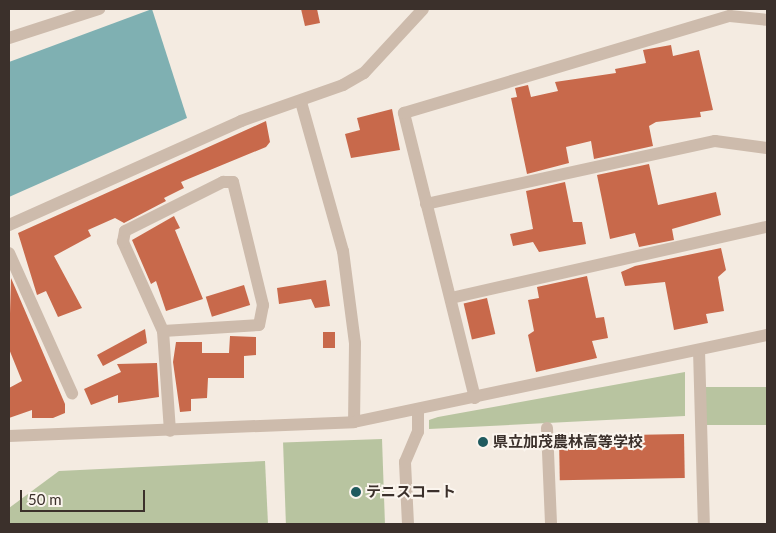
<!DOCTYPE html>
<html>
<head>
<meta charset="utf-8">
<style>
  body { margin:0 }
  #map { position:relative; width:776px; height:533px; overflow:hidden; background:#f4ebe1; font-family:Lato,"Noto Sans JP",sans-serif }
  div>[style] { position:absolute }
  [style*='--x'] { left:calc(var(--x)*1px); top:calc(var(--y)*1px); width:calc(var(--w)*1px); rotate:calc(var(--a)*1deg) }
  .green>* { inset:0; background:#b8c4a0; transform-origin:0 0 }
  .water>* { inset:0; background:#7fb0b2 }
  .building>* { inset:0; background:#c8694b; transform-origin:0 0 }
  .minor>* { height:12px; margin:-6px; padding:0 6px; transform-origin:6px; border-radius:6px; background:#cdbbac }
  .dots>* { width:14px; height:14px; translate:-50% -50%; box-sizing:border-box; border:2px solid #fbf5ee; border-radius:50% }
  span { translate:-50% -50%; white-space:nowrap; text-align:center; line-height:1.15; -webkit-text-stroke:4px #fbf5ee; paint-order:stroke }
  .poi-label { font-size:15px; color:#3b302b; font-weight:700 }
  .left { translate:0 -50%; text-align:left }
  .frame { position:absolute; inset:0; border:10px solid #3b302b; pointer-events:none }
  .scale { position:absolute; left:20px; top:490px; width:125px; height:22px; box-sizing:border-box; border:2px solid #3b302b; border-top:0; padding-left:6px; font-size:15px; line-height:18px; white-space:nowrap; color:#3b302b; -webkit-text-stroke:4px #fbf5ee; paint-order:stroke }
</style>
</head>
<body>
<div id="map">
  <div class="green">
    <div style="clip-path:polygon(685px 372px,685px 416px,429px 429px,429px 420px,438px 417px)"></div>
    <div style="left:767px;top:387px;width:38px;height:63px;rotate:90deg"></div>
    <div style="left:382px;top:439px;width:85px;height:99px;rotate:88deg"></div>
    <div style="clip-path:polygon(265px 461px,268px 524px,9px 524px,9px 508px,59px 471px)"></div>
  </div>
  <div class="water">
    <div style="clip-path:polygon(152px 9px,187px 118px,9px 197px,9px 62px)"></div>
  </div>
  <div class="building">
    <div style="clip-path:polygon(301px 9px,317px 9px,320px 23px,305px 26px)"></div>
    <div style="clip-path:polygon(671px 45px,673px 56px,699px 50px,713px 110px,700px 112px,701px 117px,656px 122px,649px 126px,653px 146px,594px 159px,591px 141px,566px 147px,569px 163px,527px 174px,511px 98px,517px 97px,515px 88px,528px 85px,531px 97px,558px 91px,555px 82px,616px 73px,615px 69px,646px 63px,643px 50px)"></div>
    <div style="clip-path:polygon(392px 109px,400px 150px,351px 158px,345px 134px,360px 130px,357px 118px)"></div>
    <div style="clip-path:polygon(266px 121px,270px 142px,266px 147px,181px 182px,184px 188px,164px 198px,166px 201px,124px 223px,115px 218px,88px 230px,91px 236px,54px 256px,82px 308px,58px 317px,46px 291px,37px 295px,18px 233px)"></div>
    <div style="clip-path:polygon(649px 164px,658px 205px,716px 192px,721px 215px,672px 229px,674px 240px,639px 247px,635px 233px,610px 239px,597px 175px)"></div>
    <div style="clip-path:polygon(565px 182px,573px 222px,582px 222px,586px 244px,539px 252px,533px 242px,513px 246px,510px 234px,533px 229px,526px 191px)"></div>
    <div style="clip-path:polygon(174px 216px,180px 228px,175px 230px,203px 299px,166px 311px,156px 281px,151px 284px,132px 240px)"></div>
    <div style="clip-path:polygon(721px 248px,726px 270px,718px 277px,724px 311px,706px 314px,708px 323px,674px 330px,665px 282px,625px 286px,621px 272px,635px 266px)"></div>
    <div style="clip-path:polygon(587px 276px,596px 318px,604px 317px,608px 338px,592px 341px,597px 358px,536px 372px,528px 335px,534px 331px,528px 300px,539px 298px,537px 287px)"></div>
    <div style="clip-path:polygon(11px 278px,65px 404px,65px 413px,53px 418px,32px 418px,32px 410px,9px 418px,9px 388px,22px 381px,9px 349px)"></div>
    <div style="clip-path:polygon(326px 280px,330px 306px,315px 308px,311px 299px,279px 304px,277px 288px)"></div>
    <div style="left:244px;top:285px;width:21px;height:40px;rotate:73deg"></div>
    <div style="left:487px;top:298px;width:37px;height:24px;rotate:77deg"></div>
    <div style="clip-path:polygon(145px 329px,147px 343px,103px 366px,97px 355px)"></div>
    <div style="left:323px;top:332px;width:12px;height:16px"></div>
    <div style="clip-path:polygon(230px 336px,256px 337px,256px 355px,244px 356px,244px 378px,208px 378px,207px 398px,191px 399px,191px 411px,180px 412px,173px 362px,176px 342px,202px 342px,202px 353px,229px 353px)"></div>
    <div style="clip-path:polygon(157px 363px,159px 397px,118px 403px,118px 395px,91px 405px,84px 389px,121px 372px,117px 364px)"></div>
    <div style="left:684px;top:434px;width:44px;height:125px;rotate:89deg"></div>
  </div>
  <div class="minor">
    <div style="--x:9;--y:38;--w:95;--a:-17.9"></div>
    <div style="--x:301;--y:102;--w:155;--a:74.3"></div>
    <div style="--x:343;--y:251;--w:93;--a:82.6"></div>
    <div style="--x:355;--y:343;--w:79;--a:90.7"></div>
    <div style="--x:223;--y:182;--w:10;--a:0"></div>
    <div style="--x:233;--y:182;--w:127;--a:76.3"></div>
    <div style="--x:263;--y:305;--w:20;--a:101"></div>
    <div style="--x:259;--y:325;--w:96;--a:176.4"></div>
    <div style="--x:163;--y:331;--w:98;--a:-114.2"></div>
    <div style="--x:123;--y:242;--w:11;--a:-80"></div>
    <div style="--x:125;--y:231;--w:110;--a:-26.6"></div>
    <div style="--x:426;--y:204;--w:296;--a:-12.3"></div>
    <div style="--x:715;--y:141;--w:52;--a:7.7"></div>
    <div style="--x:9;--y:225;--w:254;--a:-24.1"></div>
    <div style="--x:241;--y:121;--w:108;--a:-19.4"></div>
    <div style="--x:343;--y:85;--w:24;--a:-30"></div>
    <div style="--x:364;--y:73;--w:87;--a:-47.3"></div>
    <div style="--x:9;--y:253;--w:154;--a:65.8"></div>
    <div style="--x:451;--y:298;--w:324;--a:-12.7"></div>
    <div style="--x:163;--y:331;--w:100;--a:86"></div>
    <div style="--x:699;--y:350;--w:174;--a:88.4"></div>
    <div style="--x:475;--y:398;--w:294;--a:-104"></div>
    <div style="--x:404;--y:113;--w:340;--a:-16.6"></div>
    <div style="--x:730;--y:16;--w:37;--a:6"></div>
    <div style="--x:547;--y:428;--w:96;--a:87.6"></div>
    <div style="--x:9;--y:436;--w:345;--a:-2.3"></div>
    <div style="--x:354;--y:422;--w:422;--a:-11.9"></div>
    <div style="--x:408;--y:524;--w:62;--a:-92.8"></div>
    <div style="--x:405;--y:462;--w:33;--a:-67"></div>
    <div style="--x:418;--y:432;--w:22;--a:-90"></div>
  </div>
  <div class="dots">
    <div style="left:483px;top:442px;background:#1f5a5e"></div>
    <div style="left:356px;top:492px;background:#1f5a5e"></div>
  </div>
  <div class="poi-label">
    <span class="left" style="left:493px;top:442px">県立加茂農林高等学校</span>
    <span class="left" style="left:366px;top:492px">テニスコート</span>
  </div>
  <div class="frame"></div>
  <div class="scale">50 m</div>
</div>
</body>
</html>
